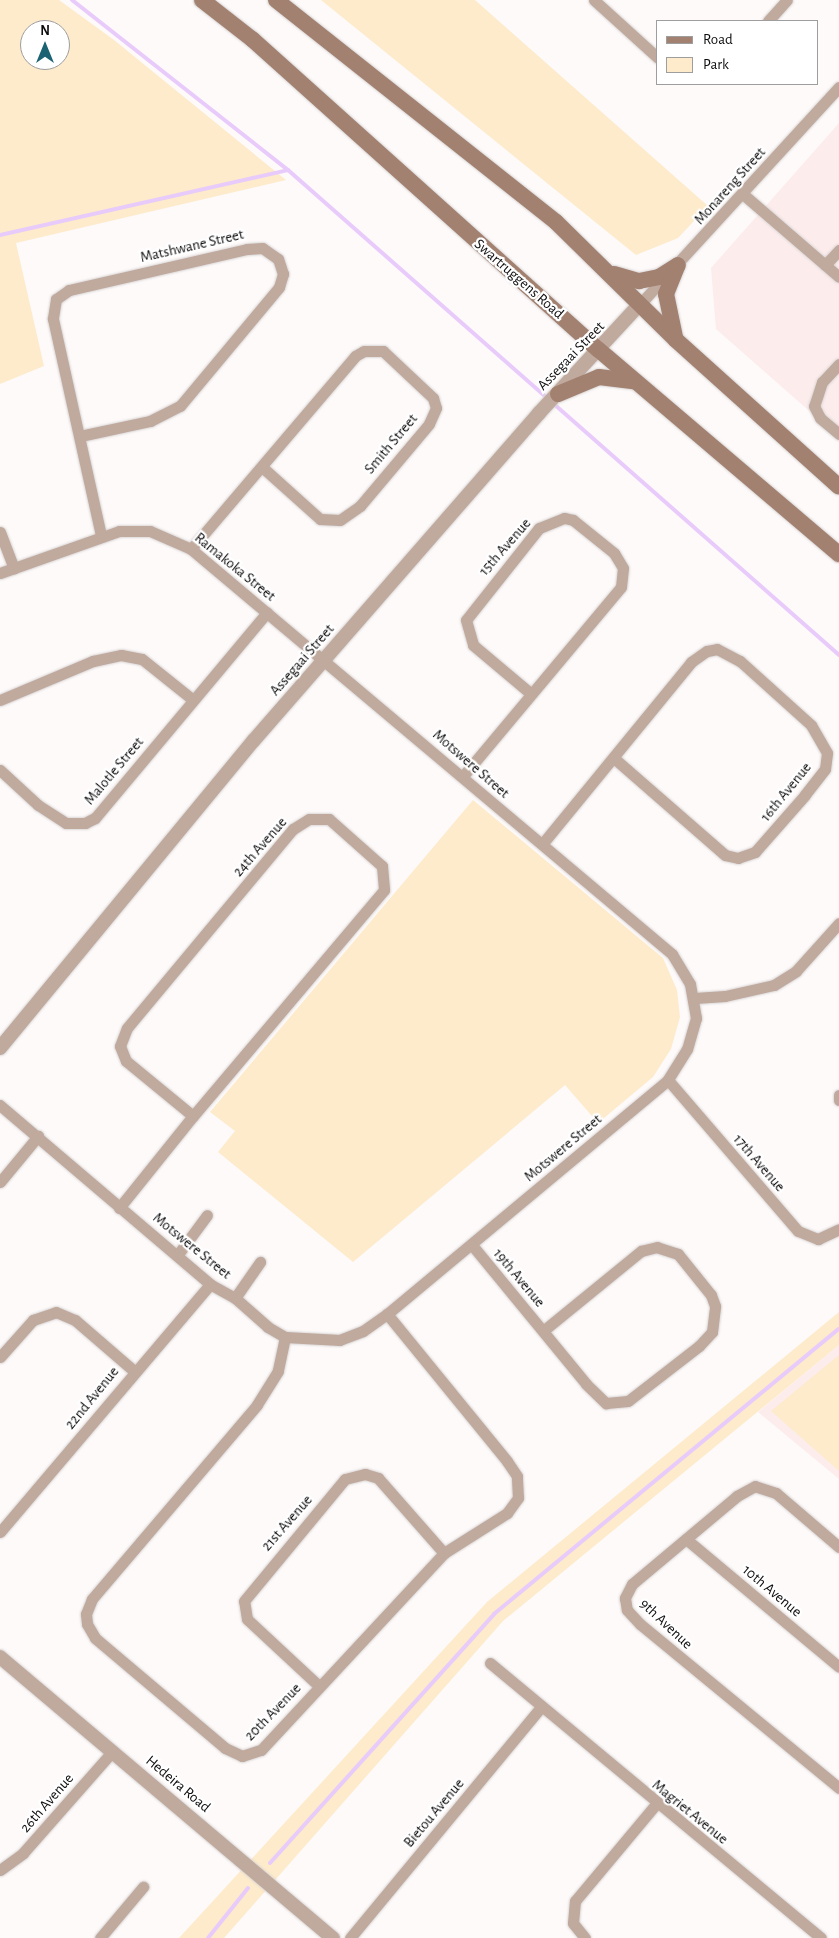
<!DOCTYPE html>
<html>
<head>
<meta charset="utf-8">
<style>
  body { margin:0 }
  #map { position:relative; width:839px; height:1938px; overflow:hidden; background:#fefafa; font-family:"Alegreya Sans",sans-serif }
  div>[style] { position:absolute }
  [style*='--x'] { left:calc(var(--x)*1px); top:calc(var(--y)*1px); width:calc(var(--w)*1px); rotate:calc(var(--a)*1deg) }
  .built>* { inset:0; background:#fcecec }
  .green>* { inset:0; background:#fdebcb }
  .stream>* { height:4px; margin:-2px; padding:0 2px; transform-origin:2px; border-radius:2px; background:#e8cbfa }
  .roads { filter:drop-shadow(0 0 1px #d8d4d4) drop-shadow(0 0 1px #d8d4d4) }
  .minor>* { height:11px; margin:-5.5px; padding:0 5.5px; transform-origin:5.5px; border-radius:5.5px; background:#c0a99d }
  .tertiary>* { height:14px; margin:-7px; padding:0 7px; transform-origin:7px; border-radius:7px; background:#c0a99d }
  .secondary>* { height:16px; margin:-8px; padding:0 8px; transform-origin:8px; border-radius:8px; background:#a28170 }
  span { translate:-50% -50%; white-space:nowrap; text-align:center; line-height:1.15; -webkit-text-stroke:4.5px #fff; paint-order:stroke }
  .street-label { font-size:15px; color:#0e0c0c }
  .legend { position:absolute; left:656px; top:20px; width:162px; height:65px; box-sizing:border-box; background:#fff; border:1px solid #9f9e9e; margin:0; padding:6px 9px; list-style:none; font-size:15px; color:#0e0c0c }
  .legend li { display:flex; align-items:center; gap:10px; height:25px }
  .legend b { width:25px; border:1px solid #9f9e9e }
  .north { position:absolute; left:20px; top:20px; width:50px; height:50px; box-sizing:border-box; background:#fff; border:1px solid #9f9e9e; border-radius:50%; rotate:0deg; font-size:14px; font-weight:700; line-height:20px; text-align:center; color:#0e0c0c }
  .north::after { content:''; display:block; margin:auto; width:18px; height:22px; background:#1b6372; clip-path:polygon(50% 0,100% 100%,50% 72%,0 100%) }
</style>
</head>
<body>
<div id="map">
  <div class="built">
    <div style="clip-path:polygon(839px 123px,839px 437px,716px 329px,711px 268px)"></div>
    <div style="clip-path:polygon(839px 1345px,839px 1479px,758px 1412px)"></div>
  </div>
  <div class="green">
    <div style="clip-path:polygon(evenodd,0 0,59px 0,114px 40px,286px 180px,16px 243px,44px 366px,0 384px,0 0,30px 30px,60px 30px,60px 60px,30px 60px,30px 30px)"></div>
    <div style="clip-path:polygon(321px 0,475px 0,708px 206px,678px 238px,636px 255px)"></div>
    <div style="clip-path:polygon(473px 800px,663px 958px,677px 990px,680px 1017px,671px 1049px,653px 1077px,598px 1123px,565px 1085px,353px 1262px,218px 1152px,235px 1131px,210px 1112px)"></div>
    <div style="clip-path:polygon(839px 1312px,839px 1345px,503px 1621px,224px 1938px,179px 1938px,487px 1602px)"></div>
    <div style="clip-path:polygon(839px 1355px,839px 1471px,771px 1411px)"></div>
  </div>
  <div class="stream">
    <div style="--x:72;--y:0;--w:275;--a:38.2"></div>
    <div style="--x:288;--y:170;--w:734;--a:41.35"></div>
    <div style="--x:0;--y:235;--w:295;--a:-12.7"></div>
    <div style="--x:270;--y:1863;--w:335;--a:-48"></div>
    <div style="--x:494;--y:1614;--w:447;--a:-39.6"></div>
    <div style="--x:208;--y:1938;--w:64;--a:-51.3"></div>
  </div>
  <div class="roads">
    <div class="minor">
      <div style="--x:594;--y:0;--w:86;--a:42.2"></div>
      <div style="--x:768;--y:21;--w:28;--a:-48"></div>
      <div style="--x:744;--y:195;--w:125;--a:40.8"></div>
      <div style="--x:825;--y:265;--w:21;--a:-47"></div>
      <div style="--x:641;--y:303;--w:293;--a:-47.5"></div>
      <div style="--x:839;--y:364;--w:25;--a:133"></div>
      <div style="--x:822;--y:382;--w:25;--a:108"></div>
      <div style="--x:814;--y:406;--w:13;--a:63"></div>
      <div style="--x:820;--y:418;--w:25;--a:40"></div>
      <div style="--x:80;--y:436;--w:72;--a:-12.1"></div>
      <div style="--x:150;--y:421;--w:34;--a:-27"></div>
      <div style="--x:180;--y:406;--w:155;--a:-50.2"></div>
      <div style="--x:279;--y:287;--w:14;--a:-73"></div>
      <div style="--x:283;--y:274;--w:16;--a:-108"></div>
      <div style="--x:278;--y:259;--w:19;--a:-145"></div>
      <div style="--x:262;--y:248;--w:15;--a:176"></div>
      <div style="--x:247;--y:249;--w:183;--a:167"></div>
      <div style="--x:69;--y:290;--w:16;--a:145"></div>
      <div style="--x:56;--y:299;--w:20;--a:99"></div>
      <div style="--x:53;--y:319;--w:221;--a:77.5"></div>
      <div style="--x:0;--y:532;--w:39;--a:69"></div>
      <div style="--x:191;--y:549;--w:253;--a:-49.6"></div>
      <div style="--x:355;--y:356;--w:10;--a:-29"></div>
      <div style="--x:364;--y:351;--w:19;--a:0"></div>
      <div style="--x:383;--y:351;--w:69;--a:43.2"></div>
      <div style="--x:433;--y:398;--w:10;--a:73"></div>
      <div style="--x:436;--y:408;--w:17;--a:114"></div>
      <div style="--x:429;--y:424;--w:107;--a:130.1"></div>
      <div style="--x:360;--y:506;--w:24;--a:145"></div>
      <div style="--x:340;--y:520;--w:20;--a:-177"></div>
      <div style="--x:320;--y:519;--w:78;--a:-138.1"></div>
      <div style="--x:0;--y:573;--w:126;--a:-19.4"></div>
      <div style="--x:119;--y:531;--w:31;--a:0"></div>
      <div style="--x:150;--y:531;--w:45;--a:23.7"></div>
      <div style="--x:191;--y:549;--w:629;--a:40.1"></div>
      <div style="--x:672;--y:954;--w:35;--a:59"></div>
      <div style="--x:690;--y:984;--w:35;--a:80"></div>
      <div style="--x:696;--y:1018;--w:32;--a:106"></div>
      <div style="--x:687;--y:1049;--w:36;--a:122"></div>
      <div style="--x:668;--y:1080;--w:366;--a:140.2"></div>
      <div style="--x:387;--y:1314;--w:29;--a:145"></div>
      <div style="--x:363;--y:1331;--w:25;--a:159"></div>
      <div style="--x:340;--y:1340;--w:55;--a:-176.9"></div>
      <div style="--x:285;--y:1337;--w:20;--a:-150"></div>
      <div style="--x:268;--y:1327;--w:44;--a:-138.7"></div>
      <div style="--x:235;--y:1298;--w:29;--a:-151"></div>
      <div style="--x:210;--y:1284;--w:276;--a:-139.6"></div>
      <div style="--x:0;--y:700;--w:101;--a:-22.8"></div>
      <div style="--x:93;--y:661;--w:29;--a:-12"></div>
      <div style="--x:121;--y:655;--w:21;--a:11"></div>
      <div style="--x:142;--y:659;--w:64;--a:38.7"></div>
      <div style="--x:0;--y:770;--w:52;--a:42.6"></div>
      <div style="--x:38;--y:805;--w:33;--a:33"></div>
      <div style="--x:66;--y:823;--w:19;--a:0"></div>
      <div style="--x:85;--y:823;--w:11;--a:-27"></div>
      <div style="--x:95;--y:818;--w:268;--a:-50.1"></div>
      <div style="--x:463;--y:776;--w:246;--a:-50.1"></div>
      <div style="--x:621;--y:587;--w:19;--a:-84"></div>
      <div style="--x:623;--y:568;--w:17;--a:-121"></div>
      <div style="--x:614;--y:553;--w:53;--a:-141.2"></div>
      <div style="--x:573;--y:520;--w:9;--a:-167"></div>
      <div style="--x:564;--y:518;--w:27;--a:158"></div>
      <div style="--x:539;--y:528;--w:117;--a:128.4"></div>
      <div style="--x:466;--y:620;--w:26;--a:74"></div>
      <div style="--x:473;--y:645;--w:75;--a:40.1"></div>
      <div style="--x:543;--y:843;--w:234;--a:-50.7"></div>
      <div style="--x:691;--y:662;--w:19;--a:-35"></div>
      <div style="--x:707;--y:651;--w:10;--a:-11"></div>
      <div style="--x:717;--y:649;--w:26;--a:28"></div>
      <div style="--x:740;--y:661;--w:96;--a:42"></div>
      <div style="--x:811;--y:725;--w:32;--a:60"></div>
      <div style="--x:827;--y:753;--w:16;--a:97"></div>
      <div style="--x:825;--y:769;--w:33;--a:128"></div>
      <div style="--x:805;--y:795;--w:76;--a:131.3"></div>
      <div style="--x:755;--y:852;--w:18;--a:161"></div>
      <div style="--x:738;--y:858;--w:13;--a:-167"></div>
      <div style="--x:725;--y:855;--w:147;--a:-138.9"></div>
      <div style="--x:695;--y:998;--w:30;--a:-4"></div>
      <div style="--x:725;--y:996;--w:50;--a:-12.7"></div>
      <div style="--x:774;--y:985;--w:26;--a:-32"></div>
      <div style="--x:796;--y:971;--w:64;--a:-48.1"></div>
      <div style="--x:668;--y:1080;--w:199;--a:49.3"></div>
      <div style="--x:798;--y:1231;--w:22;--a:22"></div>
      <div style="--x:818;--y:1239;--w:23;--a:-25"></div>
      <div style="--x:839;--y:1095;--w:5;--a:90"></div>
      <div style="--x:0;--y:1182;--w:60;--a:-50.4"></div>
      <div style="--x:119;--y:1208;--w:118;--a:-51.2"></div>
      <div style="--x:193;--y:1116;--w:87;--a:-140.6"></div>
      <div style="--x:126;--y:1061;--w:16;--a:-112"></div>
      <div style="--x:120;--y:1046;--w:19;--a:-69"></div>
      <div style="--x:127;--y:1028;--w:259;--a:-50.2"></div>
      <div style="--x:293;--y:829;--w:19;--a:-32"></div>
      <div style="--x:309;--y:819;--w:20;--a:0"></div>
      <div style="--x:329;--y:819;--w:71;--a:41.6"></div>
      <div style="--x:382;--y:866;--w:24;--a:85"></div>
      <div style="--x:384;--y:890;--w:296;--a:130.2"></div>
      <div style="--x:472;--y:1245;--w:180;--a:50.6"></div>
      <div style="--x:586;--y:1384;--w:28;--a:44"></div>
      <div style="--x:606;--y:1403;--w:22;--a:-5"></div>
      <div style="--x:628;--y:1401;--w:90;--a:-37.8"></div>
      <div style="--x:699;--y:1346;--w:19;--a:-47"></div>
      <div style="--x:712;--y:1332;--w:26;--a:-83"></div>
      <div style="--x:715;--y:1306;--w:12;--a:-110"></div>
      <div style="--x:711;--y:1295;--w:53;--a:-128.8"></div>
      <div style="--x:678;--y:1254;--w:22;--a:-162"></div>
      <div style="--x:657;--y:1247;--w:16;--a:166"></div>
      <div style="--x:641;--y:1251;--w:125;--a:140.8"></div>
      <div style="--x:179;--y:1253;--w:47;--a:-53.6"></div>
      <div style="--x:235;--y:1298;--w:44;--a:-55.2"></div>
      <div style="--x:285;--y:1337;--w:35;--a:102"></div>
      <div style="--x:278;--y:1371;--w:40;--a:122"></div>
      <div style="--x:257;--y:1405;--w:255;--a:130.4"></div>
      <div style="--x:92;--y:1599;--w:16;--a:112"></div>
      <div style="--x:86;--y:1614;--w:10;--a:84"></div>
      <div style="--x:87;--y:1624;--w:16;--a:60"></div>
      <div style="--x:95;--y:1638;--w:170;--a:40.2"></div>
      <div style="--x:225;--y:1748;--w:19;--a:25"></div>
      <div style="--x:242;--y:1756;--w:20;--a:-18"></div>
      <div style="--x:261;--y:1750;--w:269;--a:-47.1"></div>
      <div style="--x:444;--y:1553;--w:75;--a:-32.4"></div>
      <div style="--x:507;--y:1513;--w:19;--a:-54"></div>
      <div style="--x:518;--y:1498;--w:22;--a:-93"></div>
      <div style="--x:517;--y:1476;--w:18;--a:-124"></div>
      <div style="--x:507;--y:1461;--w:190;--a:-129.2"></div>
      <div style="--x:0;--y:1357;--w:50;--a:-48.3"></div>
      <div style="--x:33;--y:1320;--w:24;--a:-19"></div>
      <div style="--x:56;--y:1312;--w:21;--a:23"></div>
      <div style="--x:75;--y:1320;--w:78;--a:40.8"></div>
      <div style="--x:0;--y:1532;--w:325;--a:-49.7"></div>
      <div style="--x:686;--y:1539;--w:199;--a:39.9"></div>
      <div style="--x:839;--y:1547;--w:83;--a:-139.4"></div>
      <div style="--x:776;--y:1493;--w:22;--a:-162"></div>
      <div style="--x:755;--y:1486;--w:21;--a:151"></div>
      <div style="--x:737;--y:1496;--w:137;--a:140"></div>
      <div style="--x:632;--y:1584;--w:16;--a:117"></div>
      <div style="--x:625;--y:1598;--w:12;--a:81"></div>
      <div style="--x:627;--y:1610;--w:19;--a:47"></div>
      <div style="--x:640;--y:1624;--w:258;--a:39.5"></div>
      <div style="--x:490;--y:1663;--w:430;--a:39.7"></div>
      <div style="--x:319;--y:1686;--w:98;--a:-137.1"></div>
      <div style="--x:247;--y:1619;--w:18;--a:-99"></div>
      <div style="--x:244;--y:1601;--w:158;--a:-50.4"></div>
      <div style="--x:345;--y:1479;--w:21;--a:-14"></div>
      <div style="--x:365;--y:1474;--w:14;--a:17"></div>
      <div style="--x:378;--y:1478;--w:100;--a:48.7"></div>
      <div style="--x:0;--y:1870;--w:29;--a:-36"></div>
      <div style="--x:23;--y:1853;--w:136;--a:-48.6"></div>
      <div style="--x:100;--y:1938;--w:67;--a:-49.9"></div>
      <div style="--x:350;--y:1938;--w:300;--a:-50.4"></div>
      <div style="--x:585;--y:1938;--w:19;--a:-129"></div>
      <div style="--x:573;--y:1923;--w:22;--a:-85"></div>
      <div style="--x:575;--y:1901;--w:126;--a:-50.1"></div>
    </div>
    <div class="tertiary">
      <div style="--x:0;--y:1048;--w:399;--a:-50.5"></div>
      <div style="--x:254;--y:740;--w:434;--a:-48.9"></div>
      <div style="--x:539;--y:413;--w:150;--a:-47.2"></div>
      <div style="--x:0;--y:1657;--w:436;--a:40.2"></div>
    </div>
    <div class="secondary">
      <div style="--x:202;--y:0;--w:63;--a:38"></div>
      <div style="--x:252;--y:39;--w:466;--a:41.9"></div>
      <div style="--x:599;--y:350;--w:315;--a:40.4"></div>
      <div style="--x:276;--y:0;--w:357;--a:38.4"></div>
      <div style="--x:556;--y:222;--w:168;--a:44.5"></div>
      <div style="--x:676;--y:340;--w:219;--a:42"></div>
      <div style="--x:614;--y:274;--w:26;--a:16"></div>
      <div style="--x:639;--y:281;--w:20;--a:-11"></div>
      <div style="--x:659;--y:277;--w:22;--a:-32"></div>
      <div style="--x:675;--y:337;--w:44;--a:-101.8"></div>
      <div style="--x:666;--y:294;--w:31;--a:-68"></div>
      <div style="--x:558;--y:394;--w:44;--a:-22.5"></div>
      <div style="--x:599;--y:377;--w:35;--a:7"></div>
    </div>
  </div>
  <div class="street-label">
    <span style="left:730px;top:186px;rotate:-48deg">Monareng Street</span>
    <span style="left:192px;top:246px;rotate:-13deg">Matshwane Street</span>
    <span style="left:519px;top:279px;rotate:41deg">Swartruggens Road</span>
    <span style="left:571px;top:356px;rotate:-46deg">Assegaai Street</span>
    <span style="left:391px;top:444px;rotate:-50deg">Smith Street</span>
    <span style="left:505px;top:547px;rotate:-49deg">15th Avenue</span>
    <span style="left:235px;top:567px;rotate:39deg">Ramakoka Street</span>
    <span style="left:302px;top:660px;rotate:-49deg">Assegaai Street</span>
    <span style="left:471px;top:764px;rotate:41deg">Motswere Street</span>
    <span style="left:114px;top:771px;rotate:-50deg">Malotle Street</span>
    <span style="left:786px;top:792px;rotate:-51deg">16th Avenue</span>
    <span style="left:260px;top:847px;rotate:-49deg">24th Avenue</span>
    <span style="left:563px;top:1148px;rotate:-40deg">Motswere Street</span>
    <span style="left:759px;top:1163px;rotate:49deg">17th Avenue</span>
    <span style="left:192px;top:1246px;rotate:39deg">Motswere Street</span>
    <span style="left:519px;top:1278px;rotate:50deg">19th Avenue</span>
    <span style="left:92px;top:1398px;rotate:-51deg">22nd Avenue</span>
    <span style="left:287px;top:1523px;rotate:-49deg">21st Avenue</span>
    <span style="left:772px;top:1591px;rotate:40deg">10th Avenue</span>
    <span style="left:666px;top:1624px;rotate:43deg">9th Avenue</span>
    <span style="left:273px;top:1712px;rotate:-46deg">20th Avenue</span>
    <span style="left:178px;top:1784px;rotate:40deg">Hedeira Road</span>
    <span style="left:47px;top:1803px;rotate:-49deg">26th Avenue</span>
    <span style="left:690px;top:1812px;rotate:39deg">Magriet Avenue</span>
    <span style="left:434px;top:1813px;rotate:-50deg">Bietou Avenue</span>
  </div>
  <ul class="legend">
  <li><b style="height:6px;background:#a28170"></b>Road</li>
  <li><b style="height:14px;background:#fdebcb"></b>Park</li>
  </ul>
  <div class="north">N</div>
</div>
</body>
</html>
